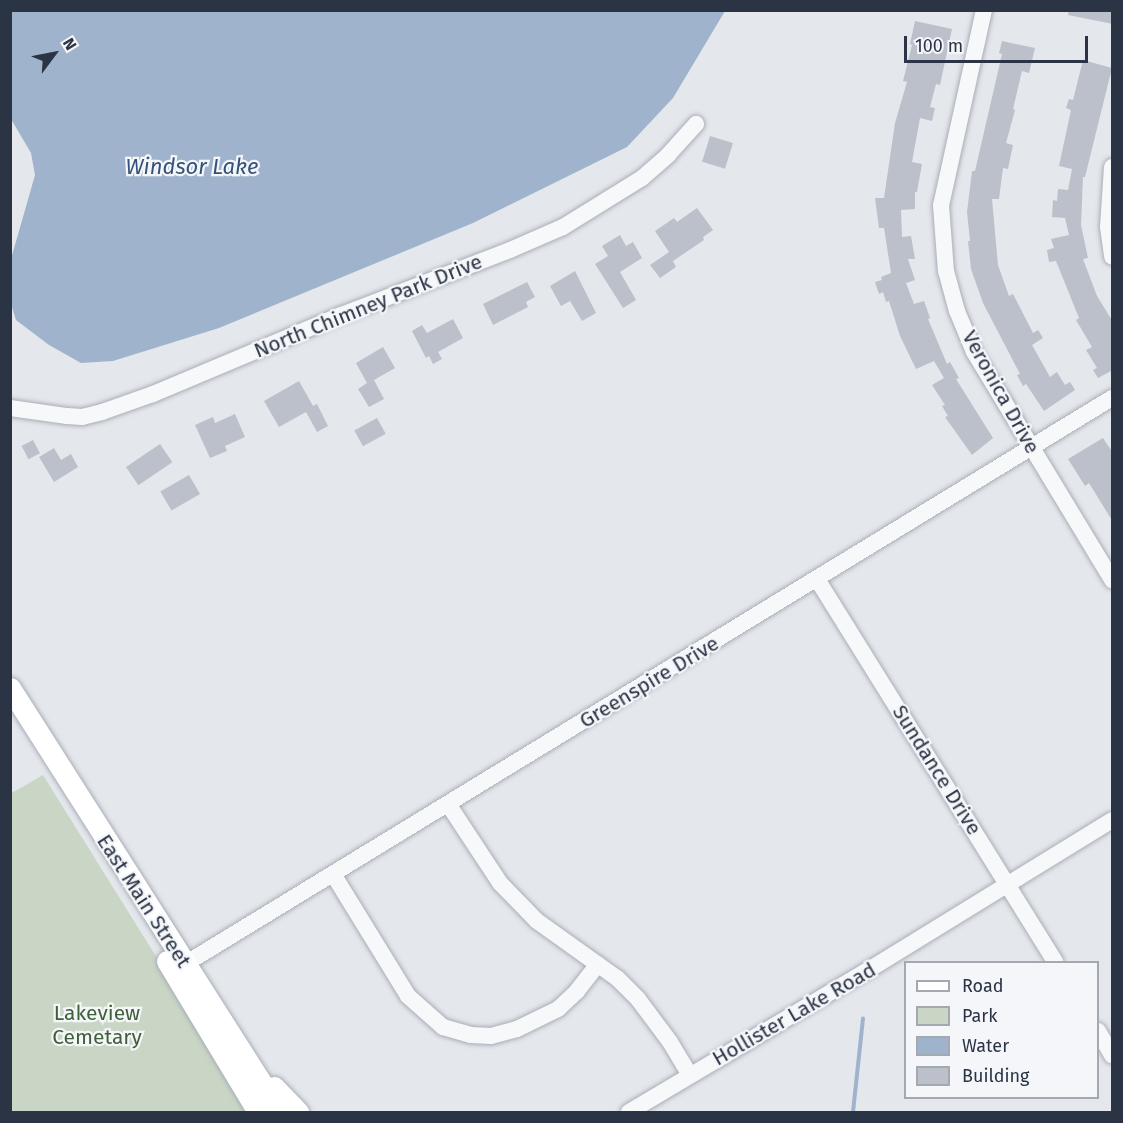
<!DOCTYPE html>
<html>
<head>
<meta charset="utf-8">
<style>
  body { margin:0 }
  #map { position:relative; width:1123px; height:1123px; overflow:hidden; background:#e4e7ec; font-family:"Fira Sans",sans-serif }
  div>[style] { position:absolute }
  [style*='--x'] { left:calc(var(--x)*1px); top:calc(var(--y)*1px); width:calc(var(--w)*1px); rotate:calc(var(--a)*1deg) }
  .green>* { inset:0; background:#c9d6c5 }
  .water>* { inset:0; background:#9fb4cc }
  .stream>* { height:4px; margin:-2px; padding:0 2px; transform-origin:2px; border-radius:2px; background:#9fb4cc }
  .building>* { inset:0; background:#bbc0ca; transform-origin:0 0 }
  .roads { filter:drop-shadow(0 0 2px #a9aeb7) drop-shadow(0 0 2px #a9aeb7) }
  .minor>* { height:16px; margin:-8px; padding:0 8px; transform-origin:8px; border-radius:8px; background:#f7f8fa }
  .major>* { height:21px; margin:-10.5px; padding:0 10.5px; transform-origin:10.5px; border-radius:10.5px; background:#fff }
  span { translate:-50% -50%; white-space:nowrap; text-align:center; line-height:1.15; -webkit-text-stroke:4.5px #f4f6f9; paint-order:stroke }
  .street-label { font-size:21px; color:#2b3445 }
  .park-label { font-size:21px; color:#3f6138 }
  .water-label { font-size:22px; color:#34527a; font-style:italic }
  .frame { position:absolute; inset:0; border:12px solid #2b3445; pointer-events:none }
  .legend { position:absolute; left:904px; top:961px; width:195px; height:138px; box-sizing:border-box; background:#f4f6f9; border:2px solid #a4a8b1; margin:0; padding:8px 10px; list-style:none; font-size:18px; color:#2b3445 }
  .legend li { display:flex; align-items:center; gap:12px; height:30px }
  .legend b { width:30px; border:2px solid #a4a8b1 }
  .north { position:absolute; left:24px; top:24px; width:60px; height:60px; -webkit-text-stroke:4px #f4f6f9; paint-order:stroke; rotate:58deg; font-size:16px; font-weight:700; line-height:24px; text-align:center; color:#2b3445 }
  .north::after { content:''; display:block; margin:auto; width:21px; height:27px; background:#2b3445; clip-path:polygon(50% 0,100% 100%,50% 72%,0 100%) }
  .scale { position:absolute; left:904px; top:36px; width:184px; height:27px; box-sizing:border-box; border:3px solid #2b3445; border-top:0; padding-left:8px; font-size:18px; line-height:21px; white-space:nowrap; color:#2b3445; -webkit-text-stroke:4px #f4f6f9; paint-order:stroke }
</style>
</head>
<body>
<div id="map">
  <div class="green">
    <div style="clip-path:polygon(43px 775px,253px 1112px,11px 1112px,10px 794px)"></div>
  </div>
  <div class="water">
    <div style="clip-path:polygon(11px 10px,725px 10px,725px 11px,673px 98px,627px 147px,473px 223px,219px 328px,113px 361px,81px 363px,49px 345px,16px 320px,11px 304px,11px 259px,35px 175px,31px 153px,11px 119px)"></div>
  </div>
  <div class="stream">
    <div style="--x:853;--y:1112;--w:94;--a:-83.9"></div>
  </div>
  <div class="building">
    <div style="clip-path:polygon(1069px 10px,1113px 10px,1113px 24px,1068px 15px)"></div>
    <div style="clip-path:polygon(915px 21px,952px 29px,940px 85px,936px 84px,930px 107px,935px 108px,932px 121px,920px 118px,912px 162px,922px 164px,917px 192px,915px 192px,915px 209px,901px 210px,902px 237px,911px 236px,915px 259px,908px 259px,915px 280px,906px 283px,914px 304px,924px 301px,930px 318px,928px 319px,947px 364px,950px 362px,959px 378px,956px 379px,993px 438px,972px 455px,945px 417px,948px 416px,942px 406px,945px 405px,932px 385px,944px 378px,934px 361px,916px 369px,900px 336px,889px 301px,886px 302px,883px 292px,879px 294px,875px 282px,882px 280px,881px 277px,891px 273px,884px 228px,879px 228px,875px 198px,884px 198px,895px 123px,907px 82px,903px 81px,912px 45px,910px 44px)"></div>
    <div style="clip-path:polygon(1002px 41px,1035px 48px,1029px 73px,1022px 71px,1013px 109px,1015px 110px,1006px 143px,1013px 145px,1008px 169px,1003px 168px,999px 199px,992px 199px,998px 265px,1009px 296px,1013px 294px,1033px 333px,1038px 330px,1043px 338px,1032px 345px,1050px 377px,1057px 372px,1065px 385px,1070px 382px,1075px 390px,1044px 411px,1026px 384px,1023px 386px,1017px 375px,1020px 374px,983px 303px,971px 269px,968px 241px,970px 241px,967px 212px,972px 171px,975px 171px,1002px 54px,999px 53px)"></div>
    <div style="clip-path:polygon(1083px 60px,1112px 68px,1085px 177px,1083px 177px,1081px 225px,1088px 258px,1083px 259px,1097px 296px,1113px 322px,1113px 370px,1098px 378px,1093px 370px,1097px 368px,1086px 350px,1092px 347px,1076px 320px,1079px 318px,1056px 261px,1049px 262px,1047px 250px,1054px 248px,1051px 239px,1069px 235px,1065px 218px,1052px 217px,1053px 200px,1057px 201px,1058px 189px,1068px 190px,1072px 169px,1059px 166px,1071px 110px,1066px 108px,1069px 99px,1073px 100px)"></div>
    <div style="left:710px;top:136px;width:24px;height:27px;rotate:17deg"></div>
    <div style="clip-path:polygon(697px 208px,713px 230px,703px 237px,704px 240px,673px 261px,676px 267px,660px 278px,650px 265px,669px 252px,655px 231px,674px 218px,677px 222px)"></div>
    <div style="clip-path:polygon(620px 235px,626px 246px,633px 242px,642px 258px,620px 272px,636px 300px,623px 308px,595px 264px,608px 256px,602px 246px)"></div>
    <div style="clip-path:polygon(575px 271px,596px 313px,582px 321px,570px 301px,561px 306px,550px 286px)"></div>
    <div style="clip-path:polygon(527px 282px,535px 297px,526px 302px,528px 307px,493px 325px,483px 304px)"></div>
    <div style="clip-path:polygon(453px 319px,463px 338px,438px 352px,442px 359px,433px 364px,429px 356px,426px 358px,412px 331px,422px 325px,427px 333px)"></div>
    <div style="clip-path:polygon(383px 347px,395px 368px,374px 380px,384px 399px,369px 407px,358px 389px,367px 383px,356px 363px)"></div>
    <div style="clip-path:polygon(299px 381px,313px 406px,317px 404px,328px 426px,317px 432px,306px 412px,279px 427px,264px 401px)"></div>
    <div style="clip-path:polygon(235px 414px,245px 437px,225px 446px,227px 451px,210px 458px,195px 425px,213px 417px,215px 423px)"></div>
    <div style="left:377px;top:418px;width:18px;height:26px;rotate:61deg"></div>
    <div style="clip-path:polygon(1103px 438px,1113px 453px,1113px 522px,1089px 483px,1085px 486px,1068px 459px)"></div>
    <div style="left:33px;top:440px;width:15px;height:13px;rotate:62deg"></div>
    <div style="left:160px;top:444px;width:22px;height:41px;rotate:56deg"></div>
    <div style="clip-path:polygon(54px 448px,61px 460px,71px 454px,78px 467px,54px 482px,39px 457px)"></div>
    <div style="left:189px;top:475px;width:22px;height:33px;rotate:60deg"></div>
  </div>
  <div class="roads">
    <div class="minor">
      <div style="--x:984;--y:10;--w:200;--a:102.4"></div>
      <div style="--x:941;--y:205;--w:66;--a:85.7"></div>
      <div style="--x:946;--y:271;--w:41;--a:74.6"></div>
      <div style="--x:957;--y:311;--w:44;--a:67.5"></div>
      <div style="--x:974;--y:352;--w:267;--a:58.8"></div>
      <div style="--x:1112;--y:167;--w:60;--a:93.8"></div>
      <div style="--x:1108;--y:227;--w:30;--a:82"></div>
      <div style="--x:10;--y:408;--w:58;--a:8"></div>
      <div style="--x:67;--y:416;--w:15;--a:4"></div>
      <div style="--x:82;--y:417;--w:21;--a:-14"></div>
      <div style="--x:102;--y:412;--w:54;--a:-19.4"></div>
      <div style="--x:153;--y:394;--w:202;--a:-22.8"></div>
      <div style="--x:339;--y:316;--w:183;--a:-21.1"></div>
      <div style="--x:510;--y:250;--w:58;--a:-23.5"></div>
      <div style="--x:563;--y:227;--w:93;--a:-31.8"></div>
      <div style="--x:642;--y:178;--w:35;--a:-41"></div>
      <div style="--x:668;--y:155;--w:42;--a:-47.9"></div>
      <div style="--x:817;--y:579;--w:451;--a:58.1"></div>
      <div style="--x:448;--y:804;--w:95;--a:56.6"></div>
      <div style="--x:500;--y:883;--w:53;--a:45.8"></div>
      <div style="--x:537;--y:921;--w:98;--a:35.5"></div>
      <div style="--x:617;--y:978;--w:30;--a:45"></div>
      <div style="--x:638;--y:999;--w:54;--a:53.3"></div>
      <div style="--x:670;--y:1042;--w:39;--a:59"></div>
      <div style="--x:333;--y:874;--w:143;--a:58.4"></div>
      <div style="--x:408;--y:996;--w:47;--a:41.5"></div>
      <div style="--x:443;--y:1027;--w:29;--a:16"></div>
      <div style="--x:471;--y:1035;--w:20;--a:3"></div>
      <div style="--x:491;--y:1036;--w:27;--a:-15"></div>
      <div style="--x:517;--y:1029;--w:46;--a:-26"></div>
      <div style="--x:558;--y:1009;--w:26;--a:-43"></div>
      <div style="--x:577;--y:991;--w:34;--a:-52"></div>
      <div style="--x:185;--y:964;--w:1086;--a:-31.41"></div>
      <div style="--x:1098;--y:1031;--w:28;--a:60"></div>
      <div style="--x:629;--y:1112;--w:280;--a:-30.7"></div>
      <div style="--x:870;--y:969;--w:284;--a:-31.6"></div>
    </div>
    <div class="major">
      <div style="--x:10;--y:688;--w:503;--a:57.51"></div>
      <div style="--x:167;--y:961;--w:176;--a:58.9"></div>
      <div style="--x:274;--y:1087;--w:35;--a:46"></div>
    </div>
  </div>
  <div class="street-label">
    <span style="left:368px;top:306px;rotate:-22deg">North Chimney Park Drive</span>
    <span style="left:1001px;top:392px;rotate:61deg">Veronica Drive</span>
    <span style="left:649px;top:682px;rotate:-31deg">Greenspire Drive</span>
    <span style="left:937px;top:770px;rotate:58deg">Sundance Drive</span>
    <span style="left:144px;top:901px;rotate:57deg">East Main Street</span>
    <span style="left:794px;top:1014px;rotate:-30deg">Hollister Lake Road</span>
  </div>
  <div class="park-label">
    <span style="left:97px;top:1025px">Lakeview<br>Cemetary</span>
  </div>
  <div class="water-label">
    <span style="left:192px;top:167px">Windsor Lake</span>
  </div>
  <div class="frame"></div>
  <ul class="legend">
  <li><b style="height:8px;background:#fff"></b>Road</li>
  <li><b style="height:16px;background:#c9d6c5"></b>Park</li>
  <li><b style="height:16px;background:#9fb4cc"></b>Water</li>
  <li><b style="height:16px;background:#bbc0ca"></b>Building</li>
  </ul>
  <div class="north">N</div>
  <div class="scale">100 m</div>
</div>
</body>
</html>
